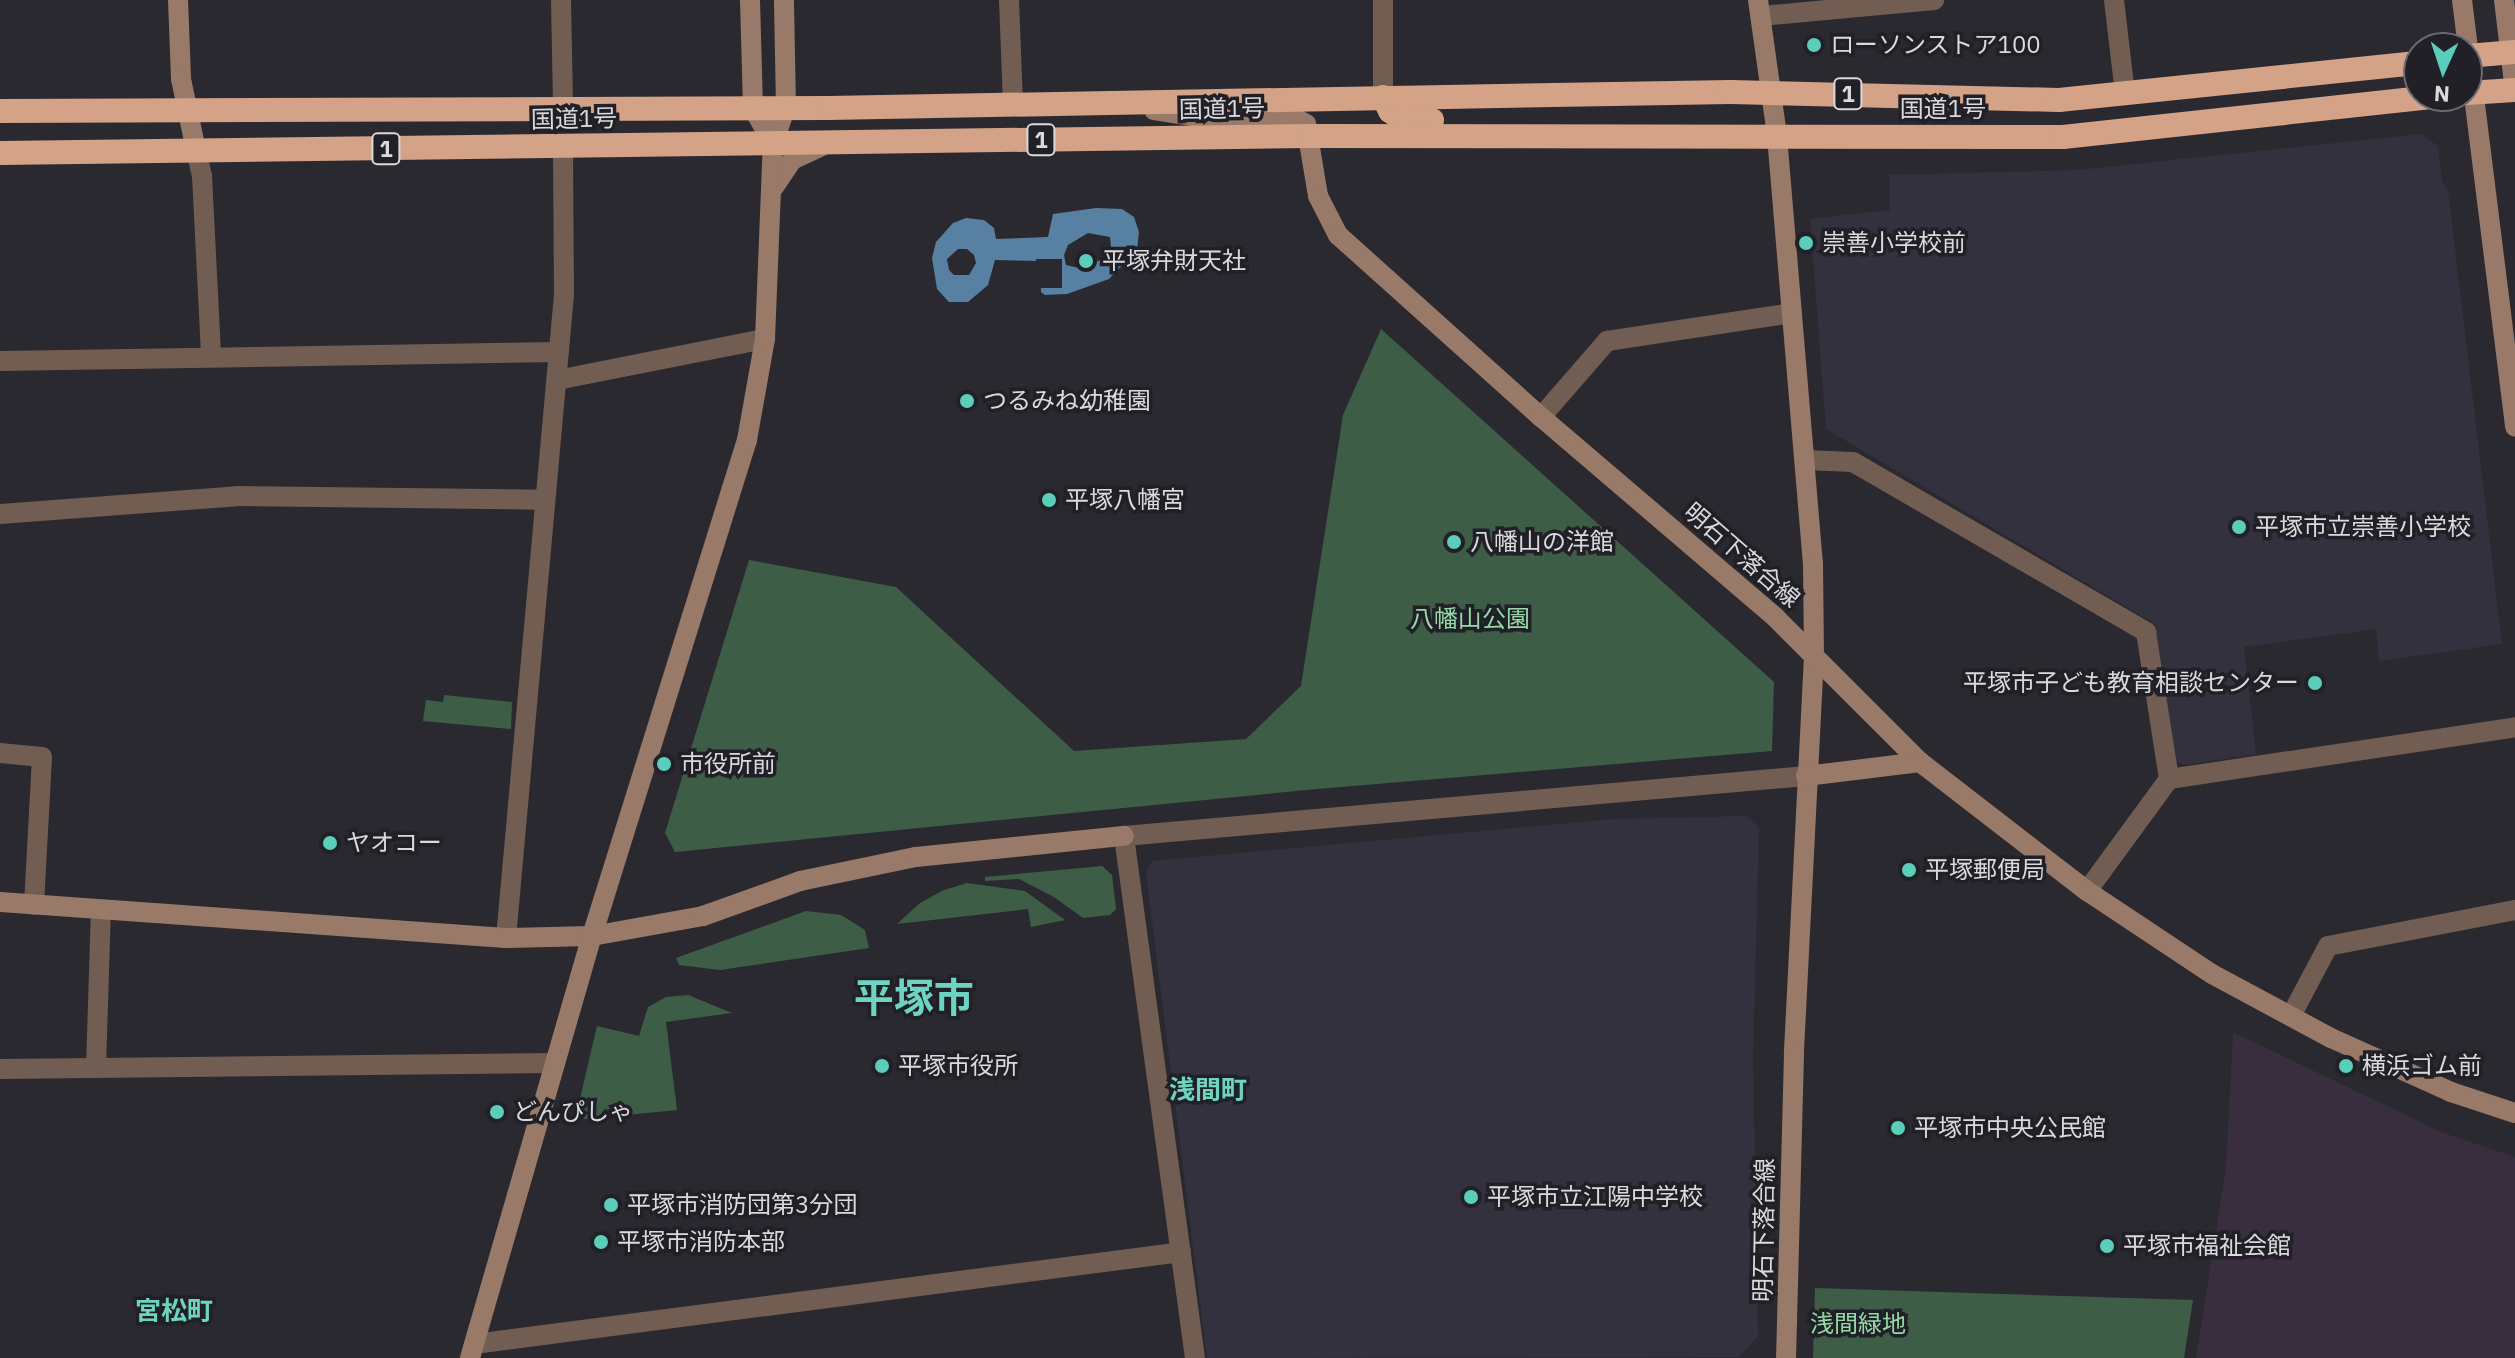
<!DOCTYPE html>
<html>
<head>
<meta charset="utf-8">
<style>
  body { margin:0 }
  #map { position:relative; width:2515px; height:1358px; overflow:hidden; background:#2b2930; font-family:"IBM Plex Sans","Noto Sans JP",sans-serif }
  div>[style] { position:absolute }
  [style*='--x'] { left:calc(var(--x)*1px); top:calc(var(--y)*1px); width:calc(var(--w)*1px); rotate:calc(var(--a)*1deg) }
  .built>* { inset:0; background:#33313d }
  .industrial>* { inset:0; background:#382e3d }
  .green>* { inset:0; background:#3e5d47 }
  .water>* { inset:0; background:#5880a2 }
  .pier>* { inset:0; background:#2b2930; transform-origin:0 0 }
  .street>* { height:20px; margin:-10px; padding:0 10px; transform-origin:10px; border-radius:10px; background:#715d52 }
  .secondary>* { height:20px; margin:-10px; padding:0 10px; transform-origin:10px; border-radius:10px; background:#997968 }
  .highway>* { height:24px; margin:-12px; padding:0 12px; transform-origin:12px; border-radius:12px; background:#d3a287 }
  .dots>* { width:22px; height:22px; translate:-50% -50%; box-sizing:border-box; border:4px solid #212026; border-radius:50% }
  span { translate:-50% -50%; white-space:nowrap; text-align:center; line-height:1.15; -webkit-text-stroke:7px #212026; paint-order:stroke }
  .shield-label span { padding:2px 6px; background:#212026; border:2px solid; border-radius:6px; -webkit-text-stroke-width:0 }
  .shield-label { font-size:22px; color:#dad9de; font-weight:700 }
  .poi-label { font-size:24px; color:#dad9de }
  .left { translate:0 -50%; text-align:left }
  .right { translate:-100% -50%; text-align:right }
  .street-label { font-size:24px; color:#dad9de }
  .park-label { font-size:24px; color:#94daa8 }
  .neighbourhood-label { font-size:26px; color:#6dd4c2; font-weight:700 }
  .town-label { font-size:40px; color:#6dd4c2; font-weight:700 }
  .north { position:absolute; left:2403px; top:32px; width:80px; height:80px; box-sizing:border-box; background:#212026; border:2px solid #6b6a70; border-radius:50%; rotate:183deg; font-size:22px; font-weight:700; line-height:32px; text-align:center; color:#dad9de }
  .north::after { content:''; display:block; margin:auto; width:28px; height:36px; background:#5bcebb; clip-path:polygon(50% 0,100% 100%,50% 72%,0 100%) }
</style>
</head>
<body>
<div id="map">
  <div class="built">
    <div style="clip-path:polygon(2421px 134px,2438px 146px,2442px 181px,2448px 190px,2502px 644px,2379px 661px,2376px 629px,2244px 647px,2256px 754px,2185px 765px,2175px 761px,2155px 624px,1826px 429px,1810px 219px,1890px 210px,1890px 175px,2077px 170px)"></div>
    <div style="clip-path:polygon(1746px 816px,1759px 827px,1753px 1058px,1758px 1336px,1739px 1357px,1207px 1358px,1146px 873px,1152px 861px,1614px 819px)"></div>
  </div>
  <div class="industrial">
    <div style="clip-path:polygon(2233px 1032px,2441px 1132px,2515px 1157px,2515px 1358px,2196px 1358px,2226px 1167px)"></div>
  </div>
  <div class="green">
    <div style="clip-path:polygon(1381px 329px,1774px 682px,1772px 751px,1317px 789px,675px 852px,665px 833px,749px 560px,896px 587px,1074px 751px,1246px 739px,1301px 686px,1343px 415px)"></div>
    <div style="clip-path:polygon(444px 695px,512px 702px,511px 729px,423px 721px,426px 700px,443px 702px)"></div>
    <div style="clip-path:polygon(1102px 866px,1112px 875px,1116px 909px,1110px 915px,1083px 918px,1054px 897px,1019px 879px,985px 881px,985px 877px)"></div>
    <div style="clip-path:polygon(967px 883px,1025px 891px,1065px 920px,1031px 927px,1028px 909px,897px 924px,920px 903px,944px 890px)"></div>
    <div style="clip-path:polygon(806px 911px,841px 915px,865px 930px,869px 948px,720px 970px,679px 965px,676px 958px)"></div>
    <div style="clip-path:polygon(688px 995px,732px 1013px,666px 1022px,677px 1110px,575px 1120px,597px 1026px,639px 1036px,648px 1007px,666px 997px)"></div>
    <div style="clip-path:polygon(1815px 1288px,2193px 1300px,2184px 1358px,1813px 1358px)"></div>
  </div>
  <div class="water">
    <div style="clip-path:polygon(evenodd,1096px 208px,1122px 209px,1134px 217px,1139px 232px,1137px 250px,1109px 279px,1067px 294px,1045px 295px,1041px 292px,1040px 261px,995px 260px,988px 285px,968px 302px,949px 302px,937px 289px,932px 258px,936px 242px,953px 223px,966px 218px,984px 220px,994px 228px,996px 239px,1048px 237px,1053px 214px,1096px 208px,1088px 233px,1110px 237px,1111px 247px,1106px 258px,1079px 268px,1066px 265px,1064px 255px,1068px 245px,1088px 233px,1096px 208px,958px 249px,967px 249px,974px 255px,976px 263px,969px 275px,954px 275px,949px 270px,947px 259px,958px 249px)"></div>
  </div>
  <div class="pier">
    <div style="left:1036px;top:259px;width:26px;height:29px"></div>
  </div>
  <div class="street">
    <div style="--x:561;--y:0;--w:108;--a:88.9"></div>
    <div style="--x:1009;--y:0;--w:104;--a:87.8"></div>
    <div style="--x:2114;--y:0;--w:95;--a:83.3"></div>
    <div style="--x:1761;--y:16;--w:174;--a:-5.3"></div>
    <div style="--x:1383;--y:97;--w:97;--a:-90"></div>
    <div style="--x:196;--y:150;--w:27;--a:77"></div>
    <div style="--x:202;--y:176;--w:179;--a:87.1"></div>
    <div style="--x:0;--y:361;--w:559;--a:-0.92"></div>
    <div style="--x:557;--y:380;--w:212;--a:-11.2"></div>
    <div style="--x:1541;--y:417;--w:101;--a:-49"></div>
    <div style="--x:1607;--y:341;--w:187;--a:-8.6"></div>
    <div style="--x:1805;--y:460;--w:48;--a:2.4"></div>
    <div style="--x:1853;--y:462;--w:339;--a:30.1"></div>
    <div style="--x:2146;--y:632;--w:149;--a:81.1"></div>
    <div style="--x:2169;--y:779;--w:350;--a:-8.5"></div>
    <div style="--x:0;--y:514;--w:238;--a:-4.3"></div>
    <div style="--x:237;--y:496;--w:308;--a:0.7"></div>
    <div style="--x:0;--y:753;--w:42;--a:5.4"></div>
    <div style="--x:42;--y:757;--w:148;--a:93.1"></div>
    <div style="--x:2087;--y:891;--w:139;--a:-53.8"></div>
    <div style="--x:506;--y:938;--w:646;--a:-84.85"></div>
    <div style="--x:564;--y:295;--w:148;--a:-90.4"></div>
    <div style="--x:2291;--y:1016;--w:79;--a:-62.1"></div>
    <div style="--x:2328;--y:946;--w:190;--a:-10.9"></div>
    <div style="--x:96;--y:1067;--w:156;--a:-88.2"></div>
    <div style="--x:0;--y:1069;--w:555;--a:-0.62"></div>
    <div style="--x:474;--y:1344;--w:713;--a:-7.41"></div>
    <div style="--x:1195;--y:1358;--w:527;--a:-97.75"></div>
    <div style="--x:1124;--y:836;--w:685;--a:-5.03"></div>
  </div>
  <div class="secondary">
    <div style="--x:178;--y:0;--w:79;--a:87.8"></div>
    <div style="--x:181;--y:79;--w:73;--a:78.1"></div>
    <div style="--x:750;--y:0;--w:108;--a:88.4"></div>
    <div style="--x:753;--y:108;--w:41;--a:60.9"></div>
    <div style="--x:1758;--y:0;--w:137;--a:82"></div>
    <div style="--x:1777;--y:136;--w:429;--a:85.2"></div>
    <div style="--x:1813;--y:563;--w:93;--a:89.4"></div>
    <div style="--x:1814;--y:656;--w:399;--a:92.9"></div>
    <div style="--x:1794;--y:1054;--w:304;--a:91.5"></div>
    <div style="--x:2462;--y:0;--w:430;--a:82.9"></div>
    <div style="--x:2504;--y:0;--w:92;--a:83.1"></div>
    <div style="--x:1154;--y:110;--w:59;--a:8.8"></div>
    <div style="--x:1212;--y:119;--w:85;--a:0"></div>
    <div style="--x:1297;--y:119;--w:10;--a:29"></div>
    <div style="--x:1306;--y:124;--w:73;--a:80.5"></div>
    <div style="--x:1318;--y:196;--w:44;--a:62.9"></div>
    <div style="--x:1338;--y:235;--w:273;--a:41.9"></div>
    <div style="--x:1541;--y:417;--w:308;--a:40.5"></div>
    <div style="--x:1775;--y:617;--w:205;--a:45"></div>
    <div style="--x:1920;--y:762;--w:211;--a:37.7"></div>
    <div style="--x:2087;--y:891;--w:150;--a:33.6"></div>
    <div style="--x:2212;--y:974;--w:135;--a:28.3"></div>
    <div style="--x:2331;--y:1038;--w:132;--a:24.2"></div>
    <div style="--x:2451;--y:1092;--w:67;--a:18.2"></div>
    <div style="--x:774;--y:187;--w:32;--a:-56"></div>
    <div style="--x:792;--y:160;--w:35;--a:-25"></div>
    <div style="--x:1806;--y:776;--w:115;--a:-7"></div>
    <div style="--x:0;--y:902;--w:507;--a:4.07"></div>
    <div style="--x:506;--y:938;--w:86;--a:-1.3"></div>
    <div style="--x:592;--y:936;--w:113;--a:-10.2"></div>
    <div style="--x:703;--y:916;--w:103;--a:-19.8"></div>
    <div style="--x:800;--y:881;--w:118;--a:-11.7"></div>
    <div style="--x:916;--y:857;--w:209;--a:-5.8"></div>
    <div style="--x:470;--y:1358;--w:439;--a:-73.9"></div>
    <div style="--x:592;--y:936;--w:520;--a:-72.65"></div>
    <div style="--x:747;--y:440;--w:103;--a:-79.9"></div>
    <div style="--x:765;--y:339;--w:195;--a:-87.7"></div>
    <div style="--x:773;--y:144;--w:39;--a:-71"></div>
    <div style="--x:786;--y:107;--w:107;--a:-91.1"></div>
  </div>
  <div class="highway">
    <div style="--x:2467;--y:56;--w:48;--a:-4.8"></div>
    <div style="--x:2467;--y:93;--w:48;--a:-3.6"></div>
    <div style="--x:1383;--y:97;--w:16;--a:63"></div>
    <div style="--x:1390;--y:111;--w:16;--a:35"></div>
    <div style="--x:1403;--y:120;--w:29;--a:0"></div>
    <div style="--x:0;--y:111;--w:828;--a:-0.21"></div>
    <div style="--x:828;--y:108;--w:903;--a:-1.02"></div>
    <div style="--x:1731;--y:92;--w:328;--a:1.4"></div>
    <div style="--x:2059;--y:100;--w:362;--a:-5.9"></div>
    <div style="--x:0;--y:153;--w:1309;--a:-0.74"></div>
    <div style="--x:1309;--y:136;--w:754;--a:0.08"></div>
    <div style="--x:2063;--y:137;--w:382;--a:-6.2"></div>
  </div>
  <div class="dots">
    <div style="left:1814px;top:45px;background:#5bcebb"></div>
    <div style="left:1806px;top:243px;background:#5bcebb"></div>
    <div style="left:1086px;top:261px;background:#5bcebb"></div>
    <div style="left:967px;top:401px;background:#5bcebb"></div>
    <div style="left:1049px;top:500px;background:#5bcebb"></div>
    <div style="left:2239px;top:527px;background:#5bcebb"></div>
    <div style="left:1454px;top:542px;background:#5bcebb"></div>
    <div style="left:2315px;top:683px;background:#5bcebb"></div>
    <div style="left:664px;top:764px;background:#5bcebb"></div>
    <div style="left:330px;top:843px;background:#5bcebb"></div>
    <div style="left:1909px;top:870px;background:#5bcebb"></div>
    <div style="left:882px;top:1066px;background:#5bcebb"></div>
    <div style="left:2346px;top:1066px;background:#5bcebb"></div>
    <div style="left:497px;top:1112px;background:#5bcebb"></div>
    <div style="left:1898px;top:1128px;background:#5bcebb"></div>
    <div style="left:1471px;top:1197px;background:#5bcebb"></div>
    <div style="left:611px;top:1205px;background:#5bcebb"></div>
    <div style="left:601px;top:1242px;background:#5bcebb"></div>
    <div style="left:2107px;top:1246px;background:#5bcebb"></div>
  </div>
  <div class="shield-label">
    <span style="left:1848px;top:94px">1</span>
    <span style="left:1041px;top:140px">1</span>
    <span style="left:386px;top:149px">1</span>
  </div>
  <div class="poi-label">
    <span class="left" style="left:1830px;top:45px">ローソンストア100</span>
    <span class="left" style="left:1822px;top:243px">崇善小学校前</span>
    <span class="left" style="left:1102px;top:261px">平塚弁財天社</span>
    <span class="left" style="left:983px;top:401px">つるみね幼稚園</span>
    <span class="left" style="left:1065px;top:500px">平塚八幡宮</span>
    <span class="left" style="left:2255px;top:527px">平塚市立崇善小学校</span>
    <span class="left" style="left:1470px;top:542px">八幡山の洋館</span>
    <span class="right" style="left:2299px;top:683px">平塚市子ども教育相談センター</span>
    <span class="left" style="left:680px;top:764px">市役所前</span>
    <span class="left" style="left:346px;top:843px">ヤオコー</span>
    <span class="left" style="left:1925px;top:870px">平塚郵便局</span>
    <span class="left" style="left:898px;top:1066px">平塚市役所</span>
    <span class="left" style="left:2362px;top:1066px">横浜ゴム前</span>
    <span class="left" style="left:513px;top:1112px">どんぴしゃ</span>
    <span class="left" style="left:1914px;top:1128px">平塚市中央公民館</span>
    <span class="left" style="left:1487px;top:1197px">平塚市立江陽中学校</span>
    <span class="left" style="left:627px;top:1205px">平塚市消防団第3分団</span>
    <span class="left" style="left:617px;top:1242px">平塚市消防本部</span>
    <span class="left" style="left:2123px;top:1246px">平塚市福祉会館</span>
  </div>
  <div class="street-label">
    <span style="left:1222px;top:109px;rotate:-1deg">国道1号</span>
    <span style="left:1943px;top:109px">国道1号</span>
    <span style="left:574px;top:119px;rotate:-1deg">国道1号</span>
    <span style="left:1742px;top:555px;rotate:41deg">明石下落合線</span>
    <span style="left:1764px;top:1230px;rotate:-89deg">明石下落合線</span>
  </div>
  <div class="park-label">
    <span style="left:1470px;top:619px">八幡山公園</span>
    <span style="left:1858px;top:1324px">浅間緑地</span>
  </div>
  <div class="neighbourhood-label">
    <span style="left:1208px;top:1090px">浅間町</span>
    <span style="left:174px;top:1311px">宮松町</span>
  </div>
  <div class="town-label">
    <span style="left:914px;top:997px">平塚市</span>
  </div>
  <div class="north">N</div>
</div>
</body>
</html>
